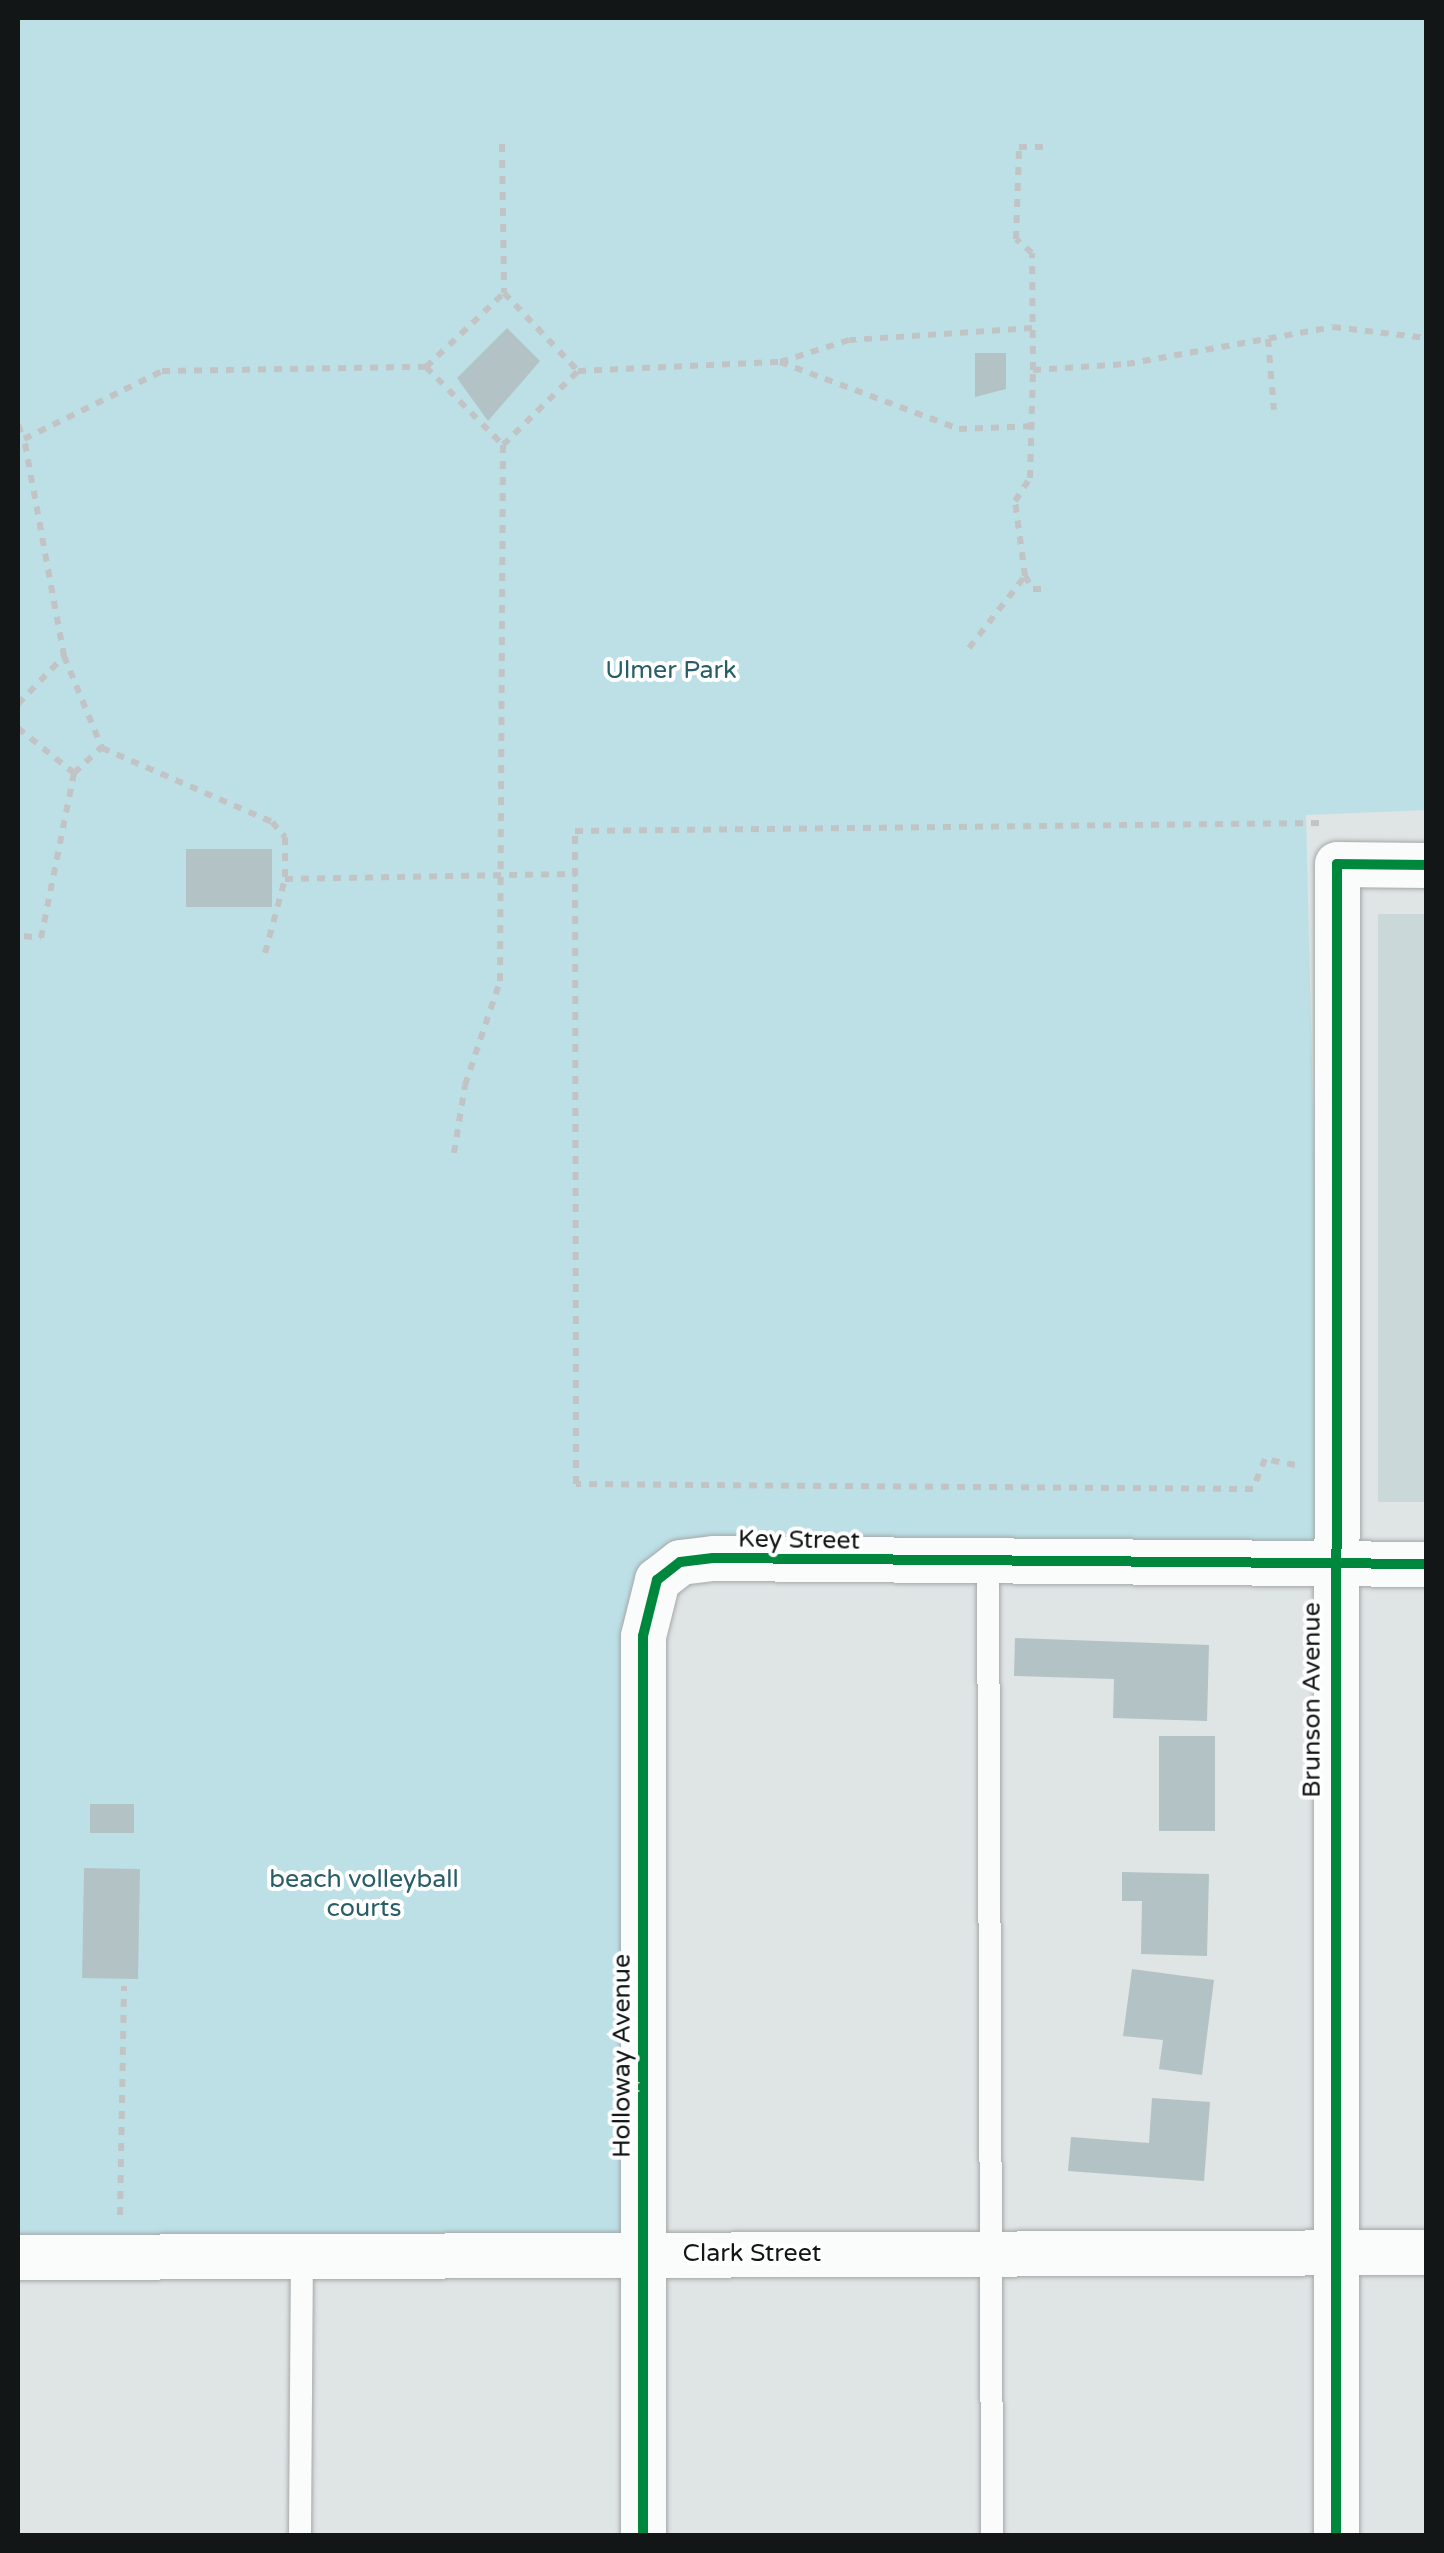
<!DOCTYPE html>
<html>
<head>
<meta charset="utf-8">
<style>
  body { margin:0 }
  #map { position:relative; width:1444px; height:2553px; overflow:hidden; background:#dfe4e5; font-family:"Varela Round",sans-serif }
  div>[style] { position:absolute }
  [style*='--x'] { left:calc(var(--x)*1px); top:calc(var(--y)*1px); width:calc(var(--w)*1px); rotate:calc(var(--a)*1deg) }
  .built>* { inset:0; background:#cbd8da; transform-origin:0 0 }
  .green>* { inset:0; background:#bce0e6 }
  .building>* { inset:0; background:#b3c2c5; transform-origin:0 0 }
  .path>* { height:6px; margin-top:-3px; transform-origin:0; background:repeating-linear-gradient(90deg,#c2c3c4 0 8px,transparent 0 16px) }
  .roads { filter:drop-shadow(0 0 2px #a4a8a9) drop-shadow(0 0 2px #a4a8a9) }
  .lane>* { height:22px; margin:-11px; padding:0 11px; transform-origin:11px; border-radius:11px; background:#fafbfb }
  .street>* { height:45px; margin:-22.5px; padding:0 22.5px; transform-origin:22.5px; border-radius:22.5px; background:#fafbfb }
  .cycleway>* { height:10px; margin:-5px; padding:0 5px; transform-origin:5px; border-radius:5px; background:#00873e }
  span { translate:-50% -50%; white-space:nowrap; text-align:center; line-height:1.15; -webkit-text-stroke:8px #fff; paint-order:stroke }
  .park-label { font-size:25px; color:#275e67 }
  .street-label { font-size:25px; color:#121616 }
  .frame { position:absolute; inset:0; border:20px solid #121616; pointer-events:none }
</style>
</head>
<body>
<div id="map">
  <div class="built">
    <div style="left:1426px;top:914px;width:588px;height:48px;rotate:90deg"></div>
  </div>
  <div class="green">
    <div style="clip-path:polygon(18px 18px,1426px 18px,1426px 810px,1306px 815px,1323px 1531px,1316px 1554px,658px 1567px,633px 2246px,18px 2249px)"></div>
  </div>
  <div class="building">
    <div style="clip-path:polygon(507px 328px,540px 361px,488px 421px,457px 378px)"></div>
    <div style="clip-path:polygon(975px 353px,1006px 353px,1006px 389px,975px 397px)"></div>
    <div style="left:272px;top:849px;width:58px;height:86px;rotate:90deg"></div>
    <div style="clip-path:polygon(1015px 1638px,1209px 1645px,1207px 1721px,1113px 1718px,1114px 1679px,1014px 1676px)"></div>
    <div style="left:1159px;top:1736px;width:56px;height:95px"></div>
    <div style="left:90px;top:1804px;width:44px;height:29px"></div>
    <div style="left:84px;top:1868px;width:56px;height:110px;rotate:1deg"></div>
    <div style="clip-path:polygon(1122px 1872px,1209px 1874px,1207px 1956px,1141px 1954px,1142px 1901px,1122px 1901px)"></div>
    <div style="clip-path:polygon(1132px 1969px,1214px 1980px,1202px 2075px,1159px 2069px,1163px 2040px,1123px 2036px)"></div>
    <div style="clip-path:polygon(1152px 2098px,1210px 2102px,1204px 2181px,1068px 2171px,1071px 2137px,1149px 2143px)"></div>
  </div>
  <div class="path">
    <div style="--x:502;--y:144;--w:149;--a:89.2"></div>
    <div style="--x:1032;--y:328;--w:183;--a:176.2"></div>
    <div style="--x:849;--y:340;--w:72;--a:162.3"></div>
    <div style="--x:780;--y:362;--w:191;--a:20.5"></div>
    <div style="--x:959;--y:429;--w:74;--a:-2.3"></div>
    <div style="--x:1268;--y:339;--w:71;--a:85.2"></div>
    <div style="--x:426;--y:367;--w:110;--a:45.4"></div>
    <div style="--x:503;--y:445;--w:105;--a:-44.6"></div>
    <div style="--x:578;--y:371;--w:202;--a:-2.6"></div>
    <div style="--x:1033;--y:370;--w:117;--a:-90.5"></div>
    <div style="--x:1032;--y:253;--w:21;--a:-139"></div>
    <div style="--x:1016;--y:239;--w:92;--a:-88.1"></div>
    <div style="--x:1019;--y:147;--w:27;--a:0"></div>
    <div style="--x:18;--y:425;--w:15;--a:67"></div>
    <div style="--x:24;--y:439;--w:154;--a:-26.2"></div>
    <div style="--x:162;--y:371;--w:264;--a:-0.9"></div>
    <div style="--x:426;--y:367;--w:108;--a:-43.5"></div>
    <div style="--x:504;--y:293;--w:108;--a:46.5"></div>
    <div style="--x:1025;--y:576;--w:15;--a:58"></div>
    <div style="--x:1033;--y:589;--w:15;--a:0"></div>
    <div style="--x:969;--y:648;--w:91;--a:-52.1"></div>
    <div style="--x:1025;--y:576;--w:76;--a:-97.6"></div>
    <div style="--x:1015;--y:501;--w:27;--a:-57"></div>
    <div style="--x:1030;--y:478;--w:108;--a:-88.4"></div>
    <div style="--x:1033;--y:370;--w:94;--a:-3.7"></div>
    <div style="--x:1127;--y:364;--w:209;--a:-10.2"></div>
    <div style="--x:1333;--y:327;--w:94;--a:6.7"></div>
    <div style="--x:64;--y:656;--w:100;--a:67.6"></div>
    <div style="--x:102;--y:748;--w:185;--a:23.5"></div>
    <div style="--x:272;--y:822;--w:20;--a:49"></div>
    <div style="--x:285;--y:837;--w:42;--a:90"></div>
    <div style="--x:18;--y:704;--w:66;--a:-46.2"></div>
    <div style="--x:64;--y:656;--w:221;--a:-100.4"></div>
    <div style="--x:18;--y:728;--w:72;--a:38.8"></div>
    <div style="--x:74;--y:773;--w:37;--a:-43"></div>
    <div style="--x:24;--y:936;--w:17;--a:7"></div>
    <div style="--x:41;--y:938;--w:168;--a:-78.7"></div>
    <div style="--x:265;--y:953;--w:77;--a:-74.9"></div>
    <div style="--x:285;--y:879;--w:291;--a:-1"></div>
    <div style="--x:454;--y:1153;--w:69;--a:-80.8"></div>
    <div style="--x:465;--y:1085;--w:110;--a:-71.4"></div>
    <div style="--x:500;--y:981;--w:536;--a:-89.68"></div>
    <div style="--x:1295;--y:1465;--w:31;--a:-169"></div>
    <div style="--x:1265;--y:1459;--w:32;--a:112"></div>
    <div style="--x:1253;--y:1489;--w:677;--a:-179.58"></div>
    <div style="--x:576;--y:1484;--w:653;--a:-90.09"></div>
    <div style="--x:575;--y:831;--w:750;--a:-0.61"></div>
    <div style="--x:120;--y:2215;--w:229;--a:-89"></div>
  </div>
  <div class="roads">
    <div class="lane">
      <div style="--x:988;--y:1564;--w:972;--a:89.76"></div>
      <div style="--x:300;--y:2536;--w:281;--a:-89.6"></div>
    </div>
    <div class="street">
      <div style="--x:18;--y:2257;--w:1408;--a:-0.2"></div>
      <div style="--x:643;--y:2536;--w:900;--a:-90"></div>
      <div style="--x:643;--y:1636;--w:58;--a:-76"></div>
      <div style="--x:657;--y:1580;--w:29;--a:-38"></div>
      <div style="--x:680;--y:1562;--w:33;--a:-7"></div>
      <div style="--x:713;--y:1558;--w:713;--a:0.48"></div>
      <div style="--x:1336;--y:2536;--w:1672;--a:-89.97"></div>
      <div style="--x:1337;--y:864;--w:89;--a:0.6"></div>
    </div>
  </div>
  <div class="cycleway">
    <div style="--x:643;--y:2536;--w:900;--a:-90"></div>
    <div style="--x:643;--y:1636;--w:58;--a:-76"></div>
    <div style="--x:657;--y:1580;--w:29;--a:-38"></div>
    <div style="--x:680;--y:1562;--w:33;--a:-7"></div>
    <div style="--x:713;--y:1558;--w:713;--a:0.48"></div>
    <div style="--x:1336;--y:2536;--w:1672;--a:-89.97"></div>
    <div style="--x:1337;--y:864;--w:89;--a:0.6"></div>
  </div>
  <div class="park-label">
    <span style="left:671px;top:670px">Ulmer Park</span>
    <span style="left:364px;top:1894px">beach volleyball<br>courts</span>
  </div>
  <div class="street-label">
    <span style="left:799px;top:1540px;rotate:1deg">Key Street</span>
    <span style="left:1312px;top:1700px;rotate:-90deg">Brunson Avenue</span>
    <span style="left:622px;top:2056px;rotate:-90deg">Holloway Avenue</span>
    <span style="left:752px;top:2253px">Clark Street</span>
  </div>
  <div class="frame"></div>
</div>
</body>
</html>
